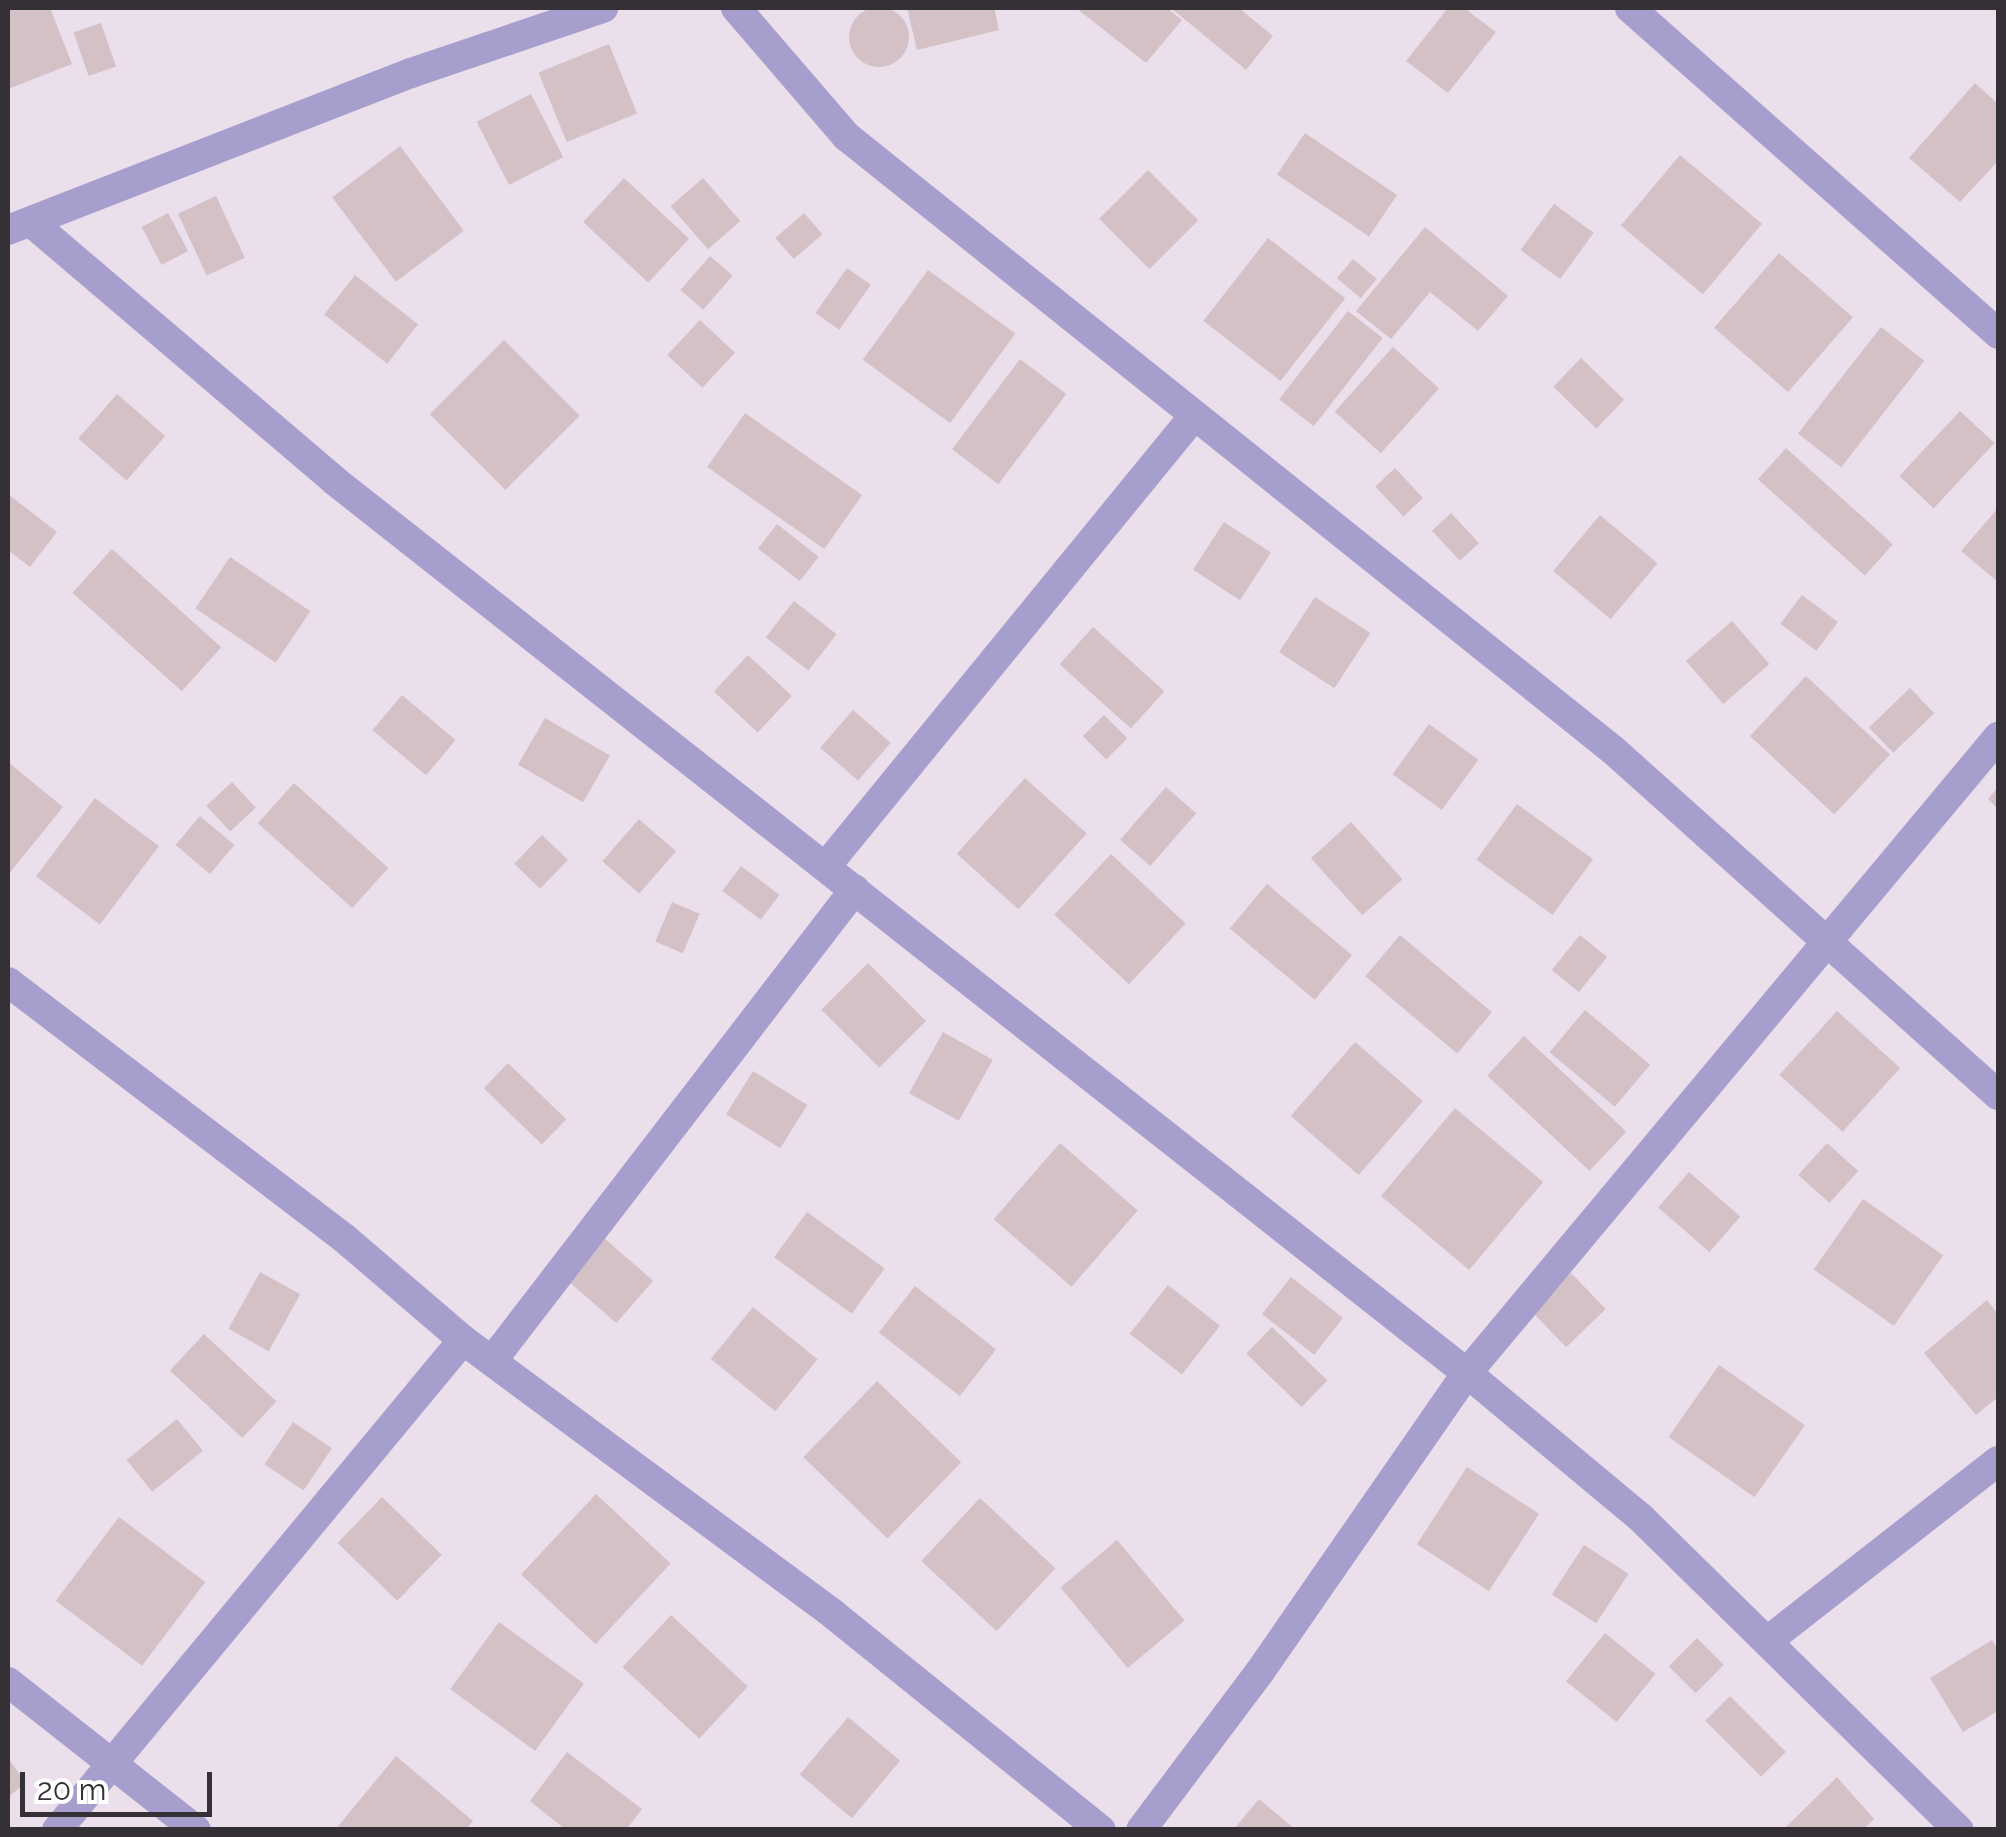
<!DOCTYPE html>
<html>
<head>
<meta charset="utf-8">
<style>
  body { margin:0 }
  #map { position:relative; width:2006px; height:1837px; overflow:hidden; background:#ebdfec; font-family:Raleway,sans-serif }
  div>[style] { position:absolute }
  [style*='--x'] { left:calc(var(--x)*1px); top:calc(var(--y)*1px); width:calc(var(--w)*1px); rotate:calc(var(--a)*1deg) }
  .building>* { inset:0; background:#d3c1c6; transform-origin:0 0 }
  .round { border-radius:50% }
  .minor>* { height:30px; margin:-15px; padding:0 15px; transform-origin:15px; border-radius:15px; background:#a69fcd }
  span { translate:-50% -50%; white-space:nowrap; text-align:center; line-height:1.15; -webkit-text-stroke:8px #fff; paint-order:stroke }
  .frame { position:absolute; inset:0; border:10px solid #353035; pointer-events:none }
  .scale { position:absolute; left:20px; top:1772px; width:192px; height:45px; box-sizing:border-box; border:5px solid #353035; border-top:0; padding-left:12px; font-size:30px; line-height:35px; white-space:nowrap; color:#353035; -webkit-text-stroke:8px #fff; paint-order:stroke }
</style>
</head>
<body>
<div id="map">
  <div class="building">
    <div class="round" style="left:849px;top:7px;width:60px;height:60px"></div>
    <div style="clip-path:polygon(8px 8px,50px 8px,72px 64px,8px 89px)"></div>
    <div style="clip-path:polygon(907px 8px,994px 8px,999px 30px,917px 50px)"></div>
    <div style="clip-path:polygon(1076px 8px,1167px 8px,1182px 20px,1146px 63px)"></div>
    <div style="clip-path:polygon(1171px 8px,1239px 8px,1273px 36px,1246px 70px)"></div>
    <div style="clip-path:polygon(1448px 8px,1464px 8px,1496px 32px,1448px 93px,1406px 61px)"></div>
    <div style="left:101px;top:23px;width:46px;height:29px;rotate:71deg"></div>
    <div style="left:609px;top:44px;width:75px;height:76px;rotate:68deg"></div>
    <div style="clip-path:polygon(1975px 83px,1998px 104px,1998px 161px,1960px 202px,1909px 158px)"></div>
    <div style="left:531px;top:94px;width:71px;height:61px;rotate:63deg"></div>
    <div style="left:1305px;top:133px;width:111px;height:50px;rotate:34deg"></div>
    <div style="left:400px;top:146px;width:106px;height:85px;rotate:53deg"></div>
    <div style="left:1680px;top:155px;width:107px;height:92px;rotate:40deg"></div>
    <div style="left:1148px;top:170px;width:71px;height:69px;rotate:45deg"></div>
    <div style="left:624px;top:178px;width:89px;height:60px;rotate:43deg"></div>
    <div style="left:703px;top:178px;width:57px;height:43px;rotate:49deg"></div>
    <div style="left:216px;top:196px;width:68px;height:42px;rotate:65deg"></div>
    <div style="left:1554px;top:204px;width:49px;height:57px;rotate:36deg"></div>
    <div style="left:168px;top:213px;width:43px;height:30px;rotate:62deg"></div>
    <div style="left:804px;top:213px;width:28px;height:38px;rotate:49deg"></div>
    <div style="clip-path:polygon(1425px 227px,1508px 296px,1478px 331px,1430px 292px,1391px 339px,1356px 311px)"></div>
    <div style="left:1268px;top:238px;width:98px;height:105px;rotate:38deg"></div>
    <div style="left:1779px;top:253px;width:98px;height:99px;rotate:41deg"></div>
    <div style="left:710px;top:256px;width:30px;height:45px;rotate:41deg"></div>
    <div style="left:1353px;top:259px;width:31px;height:25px;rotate:40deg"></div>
    <div style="left:847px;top:268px;width:29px;height:55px;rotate:35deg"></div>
    <div style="left:928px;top:270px;width:108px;height:111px;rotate:36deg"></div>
    <div style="left:355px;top:275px;width:80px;height:50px;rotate:38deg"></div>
    <div style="left:1348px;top:311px;width:44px;height:112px;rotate:38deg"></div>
    <div style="left:700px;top:320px;width:48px;height:48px;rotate:43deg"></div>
    <div style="left:1881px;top:327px;width:55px;height:135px;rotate:38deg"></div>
    <div style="left:504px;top:340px;width:107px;height:105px;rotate:45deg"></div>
    <div style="left:1393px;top:347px;width:62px;height:87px;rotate:42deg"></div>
    <div style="left:1581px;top:358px;width:60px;height:40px;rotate:44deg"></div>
    <div style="left:1020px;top:359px;width:58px;height:113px;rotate:37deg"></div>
    <div style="left:117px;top:394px;width:64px;height:59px;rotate:41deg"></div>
    <div style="left:1960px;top:411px;width:47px;height:89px;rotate:43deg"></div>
    <div style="left:745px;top:413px;width:143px;height:66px;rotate:35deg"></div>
    <div style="left:1786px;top:448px;width:144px;height:42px;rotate:42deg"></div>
    <div style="left:1395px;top:468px;width:41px;height:27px;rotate:47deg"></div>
    <div style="clip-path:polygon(8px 494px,57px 532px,30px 567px,8px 550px)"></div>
    <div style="clip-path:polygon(1998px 508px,1998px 582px,1961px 551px)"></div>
    <div style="left:1451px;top:513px;width:41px;height:26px;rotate:47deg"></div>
    <div style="left:1600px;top:515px;width:75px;height:73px;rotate:40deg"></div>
    <div style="left:1224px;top:522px;width:56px;height:57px;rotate:33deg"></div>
    <div style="left:777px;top:524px;width:53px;height:31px;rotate:38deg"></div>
    <div style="left:112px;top:549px;width:147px;height:59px;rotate:42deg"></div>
    <div style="left:230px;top:557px;width:97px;height:62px;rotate:34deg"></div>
    <div style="left:1802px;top:595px;width:45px;height:36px;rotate:37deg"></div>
    <div style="left:1315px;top:597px;width:66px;height:66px;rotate:33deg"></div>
    <div style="left:794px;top:601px;width:54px;height:46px;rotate:38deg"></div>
    <div style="left:1732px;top:621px;width:57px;height:61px;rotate:49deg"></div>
    <div style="left:1093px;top:627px;width:96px;height:50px;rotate:42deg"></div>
    <div style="left:748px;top:655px;width:60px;height:50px;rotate:43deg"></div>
    <div style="left:1806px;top:676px;width:115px;height:82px;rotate:43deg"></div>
    <div style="left:1910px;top:688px;width:35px;height:57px;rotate:46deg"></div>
    <div style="left:402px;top:695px;width:70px;height:46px;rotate:40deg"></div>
    <div style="left:853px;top:710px;width:50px;height:50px;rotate:41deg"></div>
    <div style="left:1104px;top:715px;width:33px;height:30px;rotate:45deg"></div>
    <div style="left:545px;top:718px;width:75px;height:54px;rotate:30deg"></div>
    <div style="left:1429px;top:724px;width:61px;height:62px;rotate:36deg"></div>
    <div style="clip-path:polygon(8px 762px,63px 807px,8px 875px)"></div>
    <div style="left:1025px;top:778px;width:83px;height:102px;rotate:42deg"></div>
    <div style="left:232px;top:782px;width:35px;height:35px;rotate:47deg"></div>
    <div style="left:294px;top:783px;width:127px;height:54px;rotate:42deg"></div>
    <div style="left:1166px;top:787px;width:40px;height:70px;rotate:41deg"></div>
    <div style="clip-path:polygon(1998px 787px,1998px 809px,1988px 799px)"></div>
    <div style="left:95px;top:798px;width:80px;height:98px;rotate:37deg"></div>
    <div style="left:1517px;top:804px;width:94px;height:69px;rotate:36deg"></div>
    <div style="left:200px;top:816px;width:45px;height:38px;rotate:40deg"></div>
    <div style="left:639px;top:819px;width:49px;height:56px;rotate:41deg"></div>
    <div style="left:1351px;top:822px;width:77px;height:54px;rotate:48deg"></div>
    <div style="left:542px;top:835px;width:36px;height:40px;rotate:44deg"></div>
    <div style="left:1111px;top:854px;width:102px;height:83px;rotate:43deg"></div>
    <div style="left:741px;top:866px;width:48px;height:31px;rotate:37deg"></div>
    <div style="left:1267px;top:884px;width:111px;height:58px;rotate:40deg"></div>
    <div style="left:672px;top:902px;width:30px;height:43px;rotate:23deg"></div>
    <div style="left:1400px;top:935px;width:120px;height:54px;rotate:40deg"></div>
    <div style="left:1580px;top:935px;width:35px;height:45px;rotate:39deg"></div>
    <div style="left:868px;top:963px;width:82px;height:66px;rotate:45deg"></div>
    <div style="left:1585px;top:1010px;width:85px;height:55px;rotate:40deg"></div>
    <div style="left:1837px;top:1011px;width:85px;height:86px;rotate:42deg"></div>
    <div style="left:943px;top:1032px;width:57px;height:70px;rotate:29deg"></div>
    <div style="left:1524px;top:1036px;width:140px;height:54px;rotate:43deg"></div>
    <div style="left:1355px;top:1042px;width:90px;height:98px;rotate:41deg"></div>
    <div style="left:508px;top:1063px;width:81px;height:35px;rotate:44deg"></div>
    <div style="left:753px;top:1071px;width:64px;height:51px;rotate:32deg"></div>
    <div style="left:1455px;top:1108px;width:115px;height:115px;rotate:40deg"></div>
    <div style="left:1060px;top:1143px;width:103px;height:101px;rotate:41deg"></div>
    <div style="left:1827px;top:1143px;width:42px;height:43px;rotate:42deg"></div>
    <div style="left:1689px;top:1172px;width:68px;height:47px;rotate:41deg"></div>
    <div style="left:1863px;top:1199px;width:98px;height:86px;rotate:35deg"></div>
    <div style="left:807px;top:1212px;width:96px;height:56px;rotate:36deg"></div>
    <div style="left:604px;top:1238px;width:65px;height:56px;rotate:41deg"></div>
    <div style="left:260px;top:1272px;width:46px;height:65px;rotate:29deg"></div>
    <div style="left:1571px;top:1273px;width:50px;height:55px;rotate:46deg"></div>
    <div style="left:1291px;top:1277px;width:66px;height:47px;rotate:38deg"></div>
    <div style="left:1168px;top:1285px;width:66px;height:62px;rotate:38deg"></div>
    <div style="left:915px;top:1286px;width:103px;height:59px;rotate:38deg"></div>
    <div style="clip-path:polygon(1987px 1300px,1998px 1314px,1998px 1397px,1976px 1415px,1924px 1353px)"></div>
    <div style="left:753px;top:1307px;width:83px;height:67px;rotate:39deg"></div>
    <div style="left:1272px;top:1327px;width:77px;height:37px;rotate:44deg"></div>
    <div style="left:204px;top:1334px;width:99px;height:50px;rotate:43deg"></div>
    <div style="left:1719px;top:1365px;width:105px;height:88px;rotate:35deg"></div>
    <div style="left:877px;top:1381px;width:117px;height:106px;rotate:44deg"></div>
    <div style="left:177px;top:1419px;width:41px;height:65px;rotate:51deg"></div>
    <div style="left:293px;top:1422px;width:47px;height:51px;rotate:34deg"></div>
    <div style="left:1467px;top:1467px;width:86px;height:92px;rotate:33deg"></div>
    <div style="left:596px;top:1494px;width:102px;height:110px;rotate:43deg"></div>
    <div style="left:382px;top:1497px;width:83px;height:64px;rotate:44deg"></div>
    <div style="left:980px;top:1498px;width:103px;height:86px;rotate:43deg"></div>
    <div style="left:119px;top:1517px;width:108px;height:105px;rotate:37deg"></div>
    <div style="left:1117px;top:1540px;width:105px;height:74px;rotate:50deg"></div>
    <div style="left:1584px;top:1545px;width:53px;height:59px;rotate:33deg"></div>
    <div style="left:671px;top:1615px;width:105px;height:71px;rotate:43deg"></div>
    <div style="left:499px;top:1622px;width:105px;height:83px;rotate:36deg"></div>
    <div style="left:1605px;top:1633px;width:65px;height:62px;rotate:39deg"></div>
    <div style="left:1697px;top:1638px;width:38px;height:40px;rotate:45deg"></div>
    <div style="clip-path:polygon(1992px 1640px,1998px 1650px,1998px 1711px,1963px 1732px,1930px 1678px)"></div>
    <div style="left:1730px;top:1696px;width:79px;height:35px;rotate:45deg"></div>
    <div style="left:848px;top:1717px;width:68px;height:75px;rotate:40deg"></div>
    <div style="clip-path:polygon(567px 1752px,642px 1809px,626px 1830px,566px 1830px,530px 1801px)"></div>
    <div style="clip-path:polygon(396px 1756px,473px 1821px,466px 1830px,335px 1830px)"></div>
    <div style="clip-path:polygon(8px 1758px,26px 1783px,8px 1797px)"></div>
    <div style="clip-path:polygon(1837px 1777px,1874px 1819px,1863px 1830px,1783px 1830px)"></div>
    <div style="clip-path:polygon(1259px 1799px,1296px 1830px,1233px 1830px)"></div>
  </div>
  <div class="minor">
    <div style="--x:736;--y:8;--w:169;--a:49.3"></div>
    <div style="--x:846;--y:136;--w:982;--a:38.68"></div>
    <div style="--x:1613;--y:750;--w:517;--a:41.86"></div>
    <div style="--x:1630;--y:8;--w:492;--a:41.5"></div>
    <div style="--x:31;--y:222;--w:399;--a:40.4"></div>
    <div style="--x:335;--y:481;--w:1441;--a:38.24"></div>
    <div style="--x:1467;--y:1373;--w:225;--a:39.8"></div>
    <div style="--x:1640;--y:1517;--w:447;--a:44.5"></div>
    <div style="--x:8;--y:230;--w:433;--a:-21.3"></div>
    <div style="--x:411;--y:73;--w:203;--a:-18.7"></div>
    <div style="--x:827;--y:865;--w:578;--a:-50.75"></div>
    <div style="--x:8;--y:982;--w:422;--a:37.3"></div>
    <div style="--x:344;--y:1238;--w:157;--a:40.6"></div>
    <div style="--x:463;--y:1340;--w:460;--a:36.5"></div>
    <div style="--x:833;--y:1614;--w:344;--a:38.9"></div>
    <div style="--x:492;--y:1361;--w:595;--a:-52.44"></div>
    <div style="--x:1770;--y:1639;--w:289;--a:-38"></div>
    <div style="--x:8;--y:1682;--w:239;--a:38.2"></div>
    <div style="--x:57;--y:1830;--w:636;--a:-50.36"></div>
    <div style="--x:1141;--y:1830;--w:196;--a:-53.1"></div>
    <div style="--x:1259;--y:1673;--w:365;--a:-55.3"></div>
    <div style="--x:1467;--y:1373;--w:829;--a:-50.14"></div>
  </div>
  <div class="frame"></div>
  <div class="scale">20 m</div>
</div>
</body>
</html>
